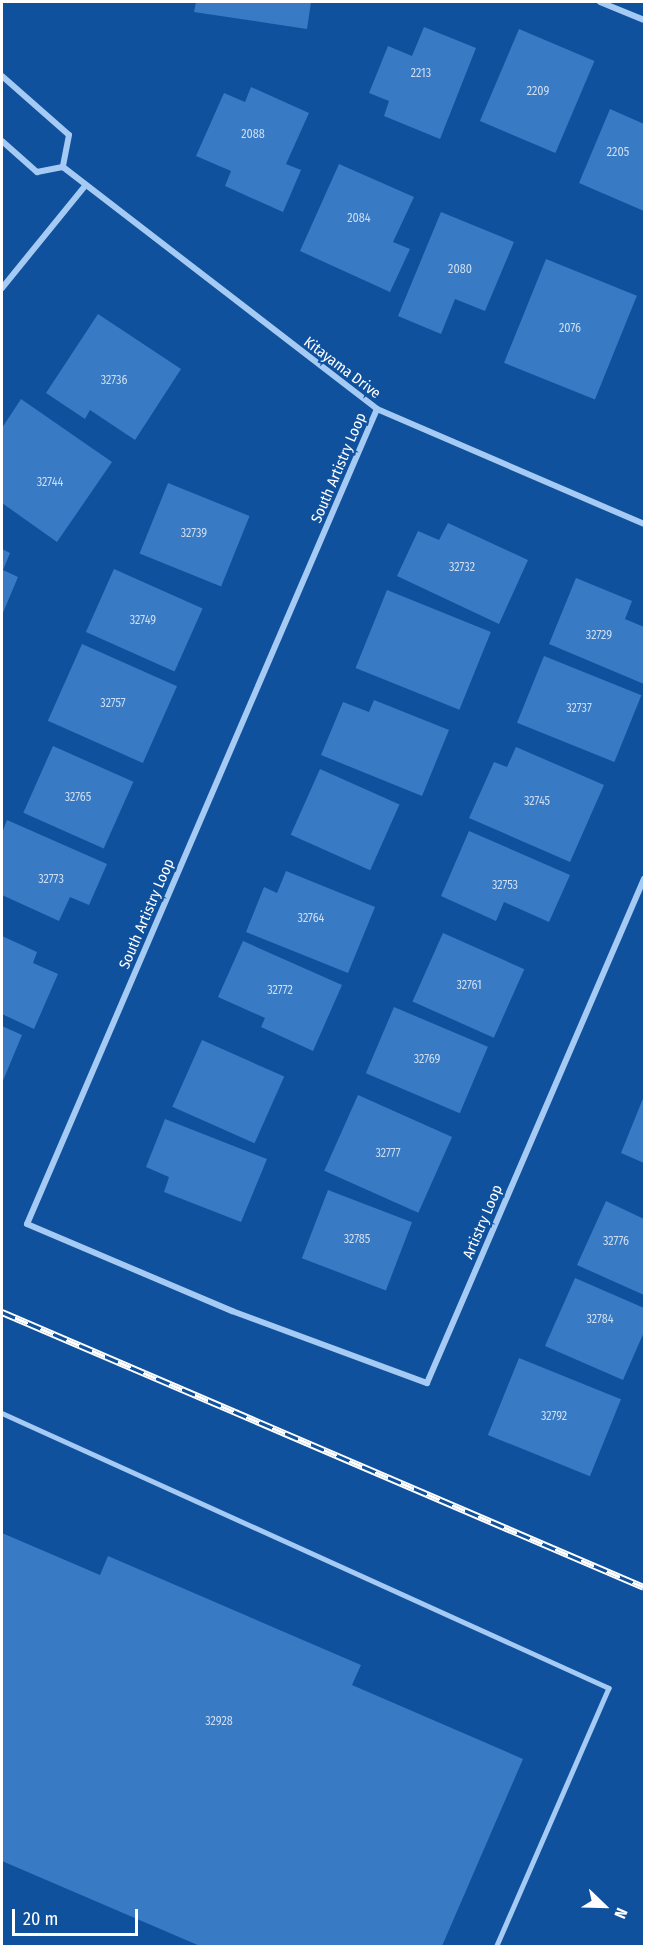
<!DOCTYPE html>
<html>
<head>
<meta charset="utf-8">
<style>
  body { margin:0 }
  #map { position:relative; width:646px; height:1948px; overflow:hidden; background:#10519d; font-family:"Fira Sans Condensed",sans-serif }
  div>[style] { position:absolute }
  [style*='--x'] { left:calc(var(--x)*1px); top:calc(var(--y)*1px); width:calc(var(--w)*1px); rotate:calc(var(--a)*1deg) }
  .building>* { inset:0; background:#397ac4; transform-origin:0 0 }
  .service>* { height:4.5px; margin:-2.25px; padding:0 2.25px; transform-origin:2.25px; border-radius:2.25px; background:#a5cbf5 }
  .minor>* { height:6px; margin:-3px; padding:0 3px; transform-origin:3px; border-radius:3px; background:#a5cbf5 }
  .rail>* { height:7px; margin-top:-3.5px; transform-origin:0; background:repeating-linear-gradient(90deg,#10519d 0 14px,#fff 0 28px); box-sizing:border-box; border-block:2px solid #fff }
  span { translate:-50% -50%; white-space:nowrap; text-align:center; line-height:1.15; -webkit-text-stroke:4.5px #10519d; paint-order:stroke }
  .number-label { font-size:12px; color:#cedef0 }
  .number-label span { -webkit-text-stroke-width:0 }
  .street-label { font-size:15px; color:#fff }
  .frame { position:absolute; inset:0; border:3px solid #fff; pointer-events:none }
  .north { position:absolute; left:574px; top:1876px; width:60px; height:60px; -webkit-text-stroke:4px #10519d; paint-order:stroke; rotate:113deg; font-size:16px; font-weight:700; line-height:24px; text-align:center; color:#fff }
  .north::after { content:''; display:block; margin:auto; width:21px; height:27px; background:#fff; clip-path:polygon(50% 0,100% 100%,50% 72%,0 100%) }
  .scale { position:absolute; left:12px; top:1909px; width:126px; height:27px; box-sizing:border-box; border:3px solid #fff; border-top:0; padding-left:8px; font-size:18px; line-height:21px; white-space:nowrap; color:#fff; -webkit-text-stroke:4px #10519d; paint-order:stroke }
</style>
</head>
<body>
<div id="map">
  <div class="building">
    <div style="clip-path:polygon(196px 2px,311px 2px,307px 29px,194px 12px)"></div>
    <div style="clip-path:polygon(424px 27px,476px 48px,440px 139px,384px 116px,389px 101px,369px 93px,388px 46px,412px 56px)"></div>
    <div style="left:519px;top:29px;width:82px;height:100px;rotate:23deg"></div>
    <div style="clip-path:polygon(251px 87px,309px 113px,286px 164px,301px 170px,283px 212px,225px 186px,231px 171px,196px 156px,224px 93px,245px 102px)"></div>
    <div style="clip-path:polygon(610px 109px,644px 124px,644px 211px,579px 183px)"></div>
    <div style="clip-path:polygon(339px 164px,414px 197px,393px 242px,410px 249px,390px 292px,300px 251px)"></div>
    <div style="clip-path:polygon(441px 212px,514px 242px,485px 311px,455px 299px,441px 334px,398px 316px)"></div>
    <div style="left:546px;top:259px;width:98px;height:112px;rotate:22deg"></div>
    <div style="clip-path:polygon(98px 314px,181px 369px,135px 440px,90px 410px,85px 419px,46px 393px)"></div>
    <div style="clip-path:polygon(21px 399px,112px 462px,57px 542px,2px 503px,2px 428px)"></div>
    <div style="left:168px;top:483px;width:88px;height:76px;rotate:22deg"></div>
    <div style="clip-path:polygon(448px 523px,528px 560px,499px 624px,397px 576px,418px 531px,439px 540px)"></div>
    <div style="clip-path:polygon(2px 549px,10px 553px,3px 570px,18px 577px,2px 615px)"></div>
    <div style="left:114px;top:569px;width:97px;height:69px;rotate:24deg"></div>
    <div style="clip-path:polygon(576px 578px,632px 601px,625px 619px,644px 627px,644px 684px,549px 644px)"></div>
    <div style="left:387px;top:590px;width:112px;height:84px;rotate:22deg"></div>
    <div style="left:82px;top:644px;width:104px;height:84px;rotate:24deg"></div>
    <div style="left:544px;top:656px;width:105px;height:72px;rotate:22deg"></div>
    <div style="clip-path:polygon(374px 700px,449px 730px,422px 796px,321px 755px,343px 702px,369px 712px)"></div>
    <div style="left:53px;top:746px;width:88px;height:73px;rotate:24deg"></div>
    <div style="clip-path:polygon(516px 747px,604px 785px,570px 862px,469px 818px,494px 762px,507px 767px)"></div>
    <div style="left:320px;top:769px;width:87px;height:72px;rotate:24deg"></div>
    <div style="clip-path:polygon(7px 820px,107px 864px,89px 905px,70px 897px,59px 921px,2px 895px,2px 833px)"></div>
    <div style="clip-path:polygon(469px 831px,570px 875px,549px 922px,504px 902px,496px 921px,441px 896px)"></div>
    <div style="clip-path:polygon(286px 871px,375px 907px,348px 973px,246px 932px,264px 887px,277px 893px)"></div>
    <div style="left:443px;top:933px;width:89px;height:75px;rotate:24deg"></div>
    <div style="clip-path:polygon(2px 936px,37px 952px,33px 963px,58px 974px,34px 1029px,2px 1014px)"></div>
    <div style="clip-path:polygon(243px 941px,342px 985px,313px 1051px,261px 1027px,265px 1018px,218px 997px)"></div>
    <div style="left:394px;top:1007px;width:102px;height:72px;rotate:23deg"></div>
    <div style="clip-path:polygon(2px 1026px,22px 1035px,2px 1083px)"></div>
    <div style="left:202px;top:1040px;width:90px;height:73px;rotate:24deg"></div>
    <div style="left:358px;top:1095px;width:103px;height:83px;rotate:24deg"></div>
    <div style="clip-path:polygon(644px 1096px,644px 1163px,621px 1153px)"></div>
    <div style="clip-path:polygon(165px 1119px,267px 1159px,241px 1222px,164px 1192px,169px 1177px,146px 1167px)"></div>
    <div style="left:328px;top:1190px;width:90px;height:73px;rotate:21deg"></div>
    <div style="clip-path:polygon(606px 1201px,644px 1219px,644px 1295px,577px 1265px)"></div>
    <div style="clip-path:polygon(575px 1278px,644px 1308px,644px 1332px,623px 1380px,545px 1346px)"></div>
    <div style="left:519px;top:1358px;width:110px;height:83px;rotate:22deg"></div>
    <div style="clip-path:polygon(2px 1533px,100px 1575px,108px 1556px,361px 1665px,352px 1685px,523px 1759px,442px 1946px,200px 1946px,2px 1861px)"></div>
  </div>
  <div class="service">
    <div style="--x:2;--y:1413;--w:666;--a:24.37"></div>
    <div style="--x:609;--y:1688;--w:281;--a:113.5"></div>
  </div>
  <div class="minor">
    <div style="--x:600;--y:2;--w:48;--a:22.2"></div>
    <div style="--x:2;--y:76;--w:89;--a:41.4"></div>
    <div style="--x:69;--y:135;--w:33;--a:101"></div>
    <div style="--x:2;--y:141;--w:47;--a:41.5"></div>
    <div style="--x:37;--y:172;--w:26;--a:-11"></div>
    <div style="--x:63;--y:167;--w:396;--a:37.6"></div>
    <div style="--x:377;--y:409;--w:291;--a:23.3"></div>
    <div style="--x:2;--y:288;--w:132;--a:-50.9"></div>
    <div style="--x:377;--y:409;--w:887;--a:113.24"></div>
    <div style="--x:27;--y:1224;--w:223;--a:23"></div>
    <div style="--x:232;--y:1311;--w:208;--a:20.3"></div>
    <div style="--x:427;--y:1383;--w:549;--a:-66.71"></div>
  </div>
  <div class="rail">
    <div style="--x:2;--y:1312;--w:698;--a:23.19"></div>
  </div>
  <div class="number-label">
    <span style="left:421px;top:74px">2213</span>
    <span style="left:538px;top:92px">2209</span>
    <span style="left:253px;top:135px">2088</span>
    <span style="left:618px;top:153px">2205</span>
    <span style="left:359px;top:219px">2084</span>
    <span style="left:460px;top:270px">2080</span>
    <span style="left:570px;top:329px">2076</span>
    <span style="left:114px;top:381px">32736</span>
    <span style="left:50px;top:483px">32744</span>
    <span style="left:194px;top:534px">32739</span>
    <span style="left:462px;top:568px">32732</span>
    <span style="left:143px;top:621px">32749</span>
    <span style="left:599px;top:636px">32729</span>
    <span style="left:113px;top:704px">32757</span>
    <span style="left:579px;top:709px">32737</span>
    <span style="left:78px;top:798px">32765</span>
    <span style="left:537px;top:802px">32745</span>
    <span style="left:51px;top:880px">32773</span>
    <span style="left:505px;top:886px">32753</span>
    <span style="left:311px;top:919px">32764</span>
    <span style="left:469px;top:986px">32761</span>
    <span style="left:280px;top:991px">32772</span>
    <span style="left:427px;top:1060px">32769</span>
    <span style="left:388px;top:1154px">32777</span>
    <span style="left:357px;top:1240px">32785</span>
    <span style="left:616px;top:1242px">32776</span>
    <span style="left:600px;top:1320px">32784</span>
    <span style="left:554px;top:1417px">32792</span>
    <span style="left:219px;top:1722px">32928</span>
  </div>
  <div class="street-label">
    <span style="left:342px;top:368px;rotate:37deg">Kitayama Drive</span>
    <span style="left:339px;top:468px;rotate:-67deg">South Artistry Loop</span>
    <span style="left:147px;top:914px;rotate:-67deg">South Artistry Loop</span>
    <span style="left:483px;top:1222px;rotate:-67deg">Artistry Loop</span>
  </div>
  <div class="frame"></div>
  <div class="north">N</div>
  <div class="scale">20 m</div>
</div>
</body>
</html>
